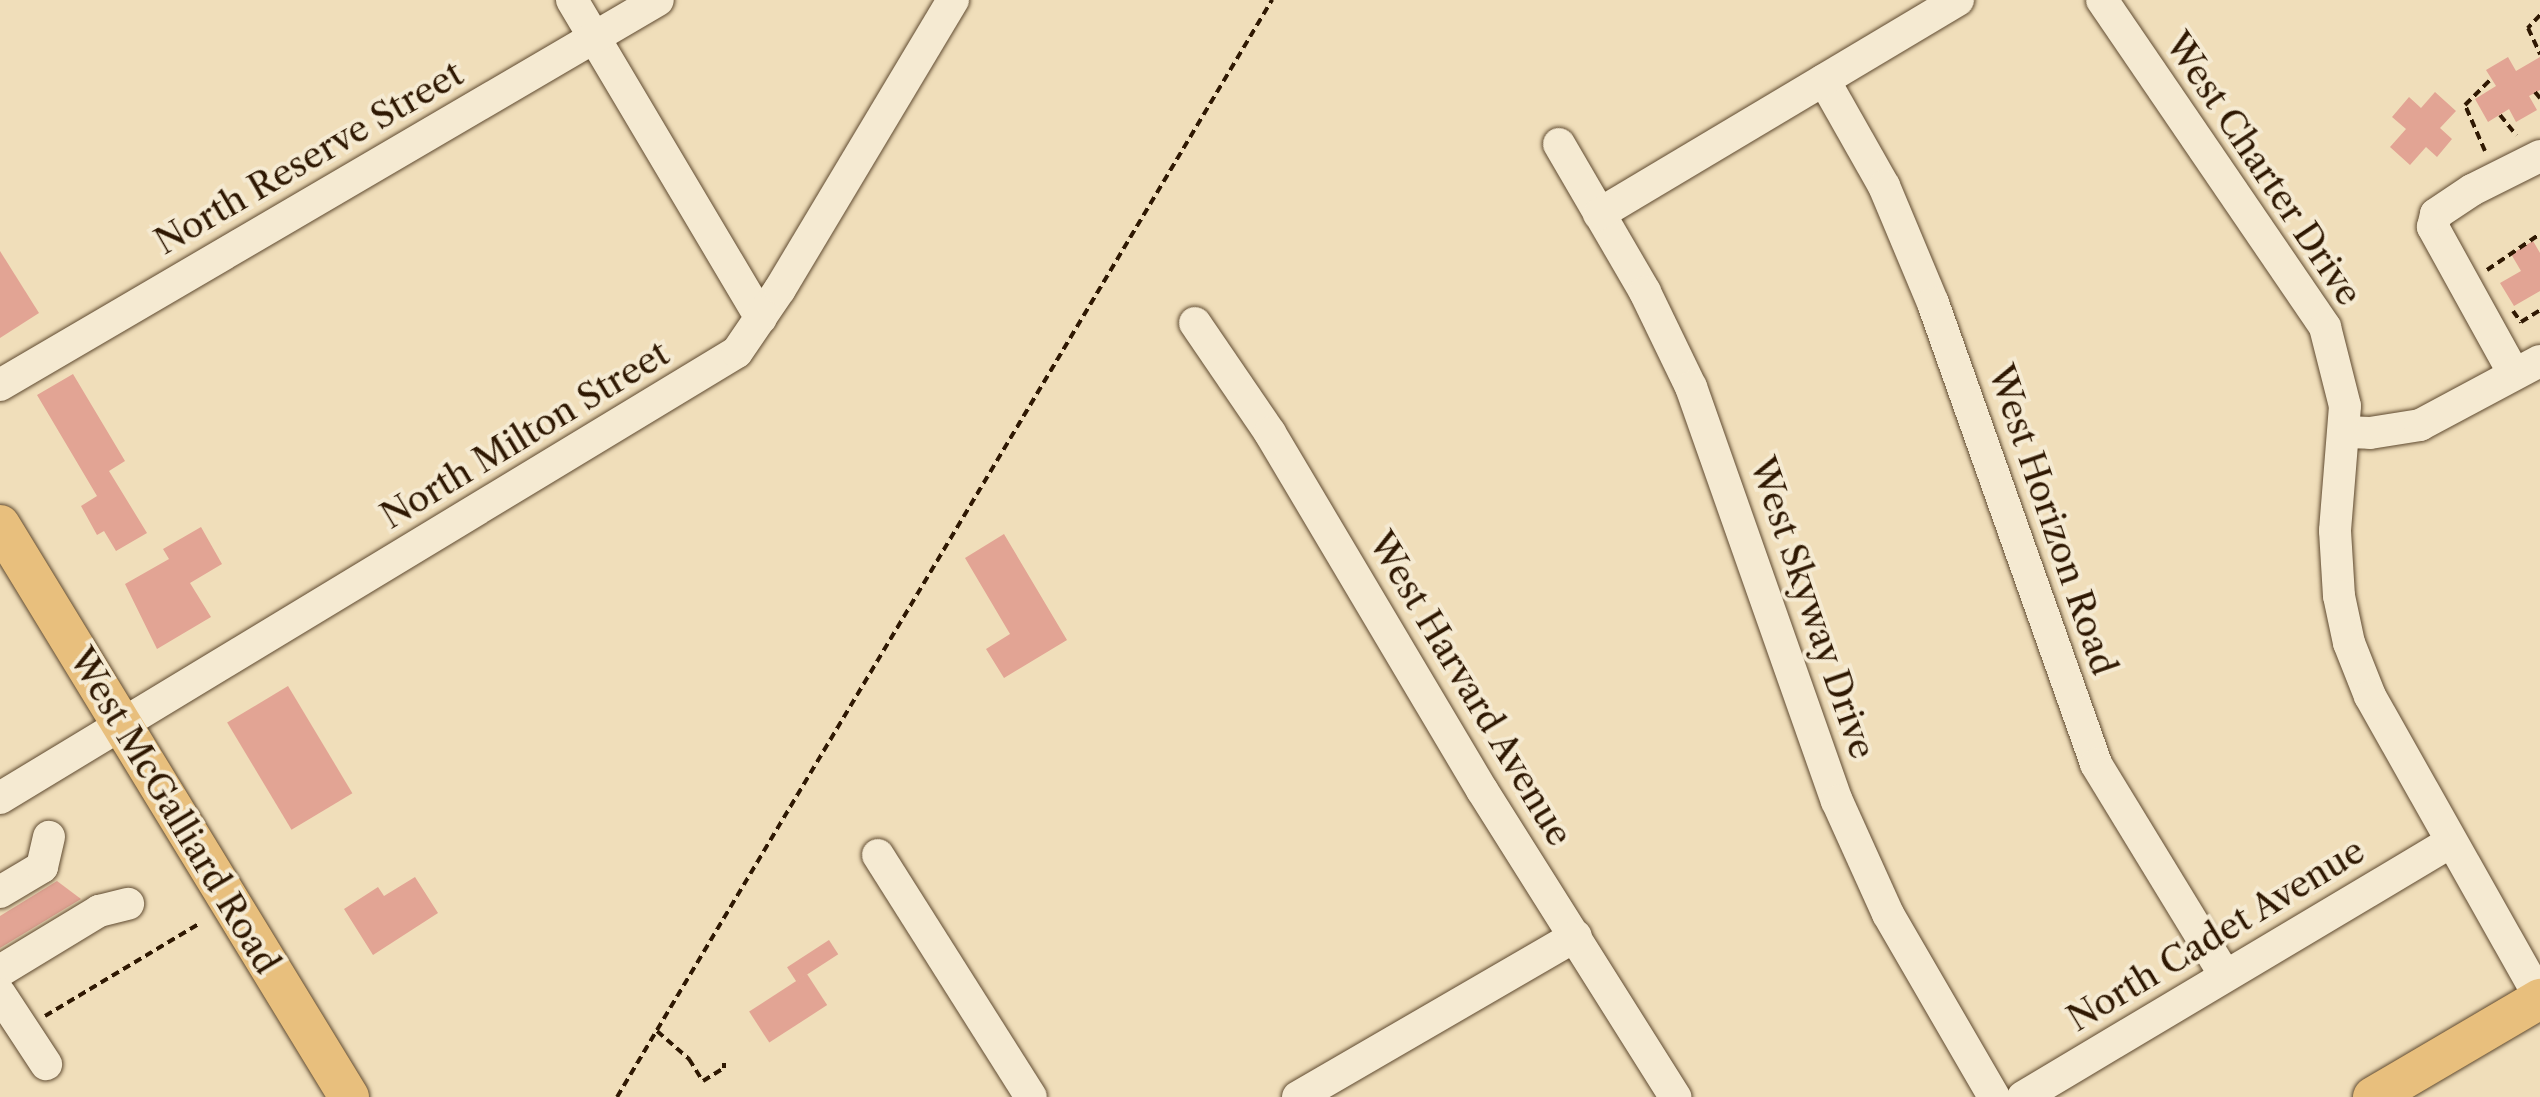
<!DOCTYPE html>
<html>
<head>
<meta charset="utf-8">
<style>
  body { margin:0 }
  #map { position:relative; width:2540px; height:1097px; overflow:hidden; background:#f0deba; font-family:"Libre Caslon Text",serif }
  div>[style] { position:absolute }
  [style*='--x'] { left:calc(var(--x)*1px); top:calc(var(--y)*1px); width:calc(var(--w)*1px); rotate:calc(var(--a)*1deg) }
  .building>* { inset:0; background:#e2a494; transform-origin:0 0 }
  .path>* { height:4px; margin-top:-2px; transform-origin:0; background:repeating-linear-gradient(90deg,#2f1802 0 8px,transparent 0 13px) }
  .roads { filter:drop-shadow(0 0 2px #5f4a30) drop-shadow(0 0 2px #5f4a30) }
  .minor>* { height:32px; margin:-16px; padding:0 16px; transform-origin:16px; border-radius:16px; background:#f5ead2 }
  .major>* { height:40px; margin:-20px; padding:0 20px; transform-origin:20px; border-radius:20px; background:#e8bf7d }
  span { translate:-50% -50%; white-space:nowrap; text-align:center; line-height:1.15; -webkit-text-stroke:8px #f5ead2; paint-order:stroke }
  .street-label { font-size:35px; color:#2f1802 }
</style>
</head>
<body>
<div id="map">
  <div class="building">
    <div style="clip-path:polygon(2508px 57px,2516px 71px,2540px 57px,2540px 90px,2529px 96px,2537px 110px,2516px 122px,2509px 109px,2488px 122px,2475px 99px,2496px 86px,2486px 70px)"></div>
    <div style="clip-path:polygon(2435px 92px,2456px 111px,2440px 128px,2452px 139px,2437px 157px,2426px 147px,2410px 165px,2390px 147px,2406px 129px,2392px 117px,2409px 97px,2421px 108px)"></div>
    <div style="clip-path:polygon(2533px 241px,2540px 253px,2540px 291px,2514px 306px,2500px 283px,2521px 271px,2511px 254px)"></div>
    <div style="clip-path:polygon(0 251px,39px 313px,0 338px)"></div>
    <div style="clip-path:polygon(73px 374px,125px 461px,109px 471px,147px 533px,116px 551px,104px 531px,97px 535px,81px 506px,97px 496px,37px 395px)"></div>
    <div style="clip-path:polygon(201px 527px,222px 564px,190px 583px,211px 617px,157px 649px,125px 584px,169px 559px,163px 549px)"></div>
    <div style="clip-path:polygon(1004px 534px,1067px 640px,1004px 678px,986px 649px,1010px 634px,965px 558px)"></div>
    <div style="left:288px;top:686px;width:125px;height:71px;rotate:59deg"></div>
    <div style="clip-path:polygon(415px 877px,438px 913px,373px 955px,344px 909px,378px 887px,384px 896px)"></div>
    <div style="clip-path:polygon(57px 881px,81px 899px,0 948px,0 916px)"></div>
    <div style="left:829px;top:940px;width:17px;height:50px;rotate:57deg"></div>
    <div style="left:807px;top:974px;width:37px;height:69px;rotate:57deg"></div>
  </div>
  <div class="path">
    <div style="--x:2540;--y:15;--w:18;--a:133"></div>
    <div style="--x:2528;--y:28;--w:29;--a:65"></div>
    <div style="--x:2535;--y:92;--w:8;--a:50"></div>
    <div style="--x:2500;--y:115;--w:26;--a:51"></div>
    <div style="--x:2485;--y:151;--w:50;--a:-113.5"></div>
    <div style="--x:2465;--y:105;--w:37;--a:-45"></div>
    <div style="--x:2487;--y:270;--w:64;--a:-34.2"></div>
    <div style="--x:2513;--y:311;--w:14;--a:54"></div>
    <div style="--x:2521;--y:322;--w:22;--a:-32"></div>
    <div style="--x:45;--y:1016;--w:179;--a:-30.9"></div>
    <div style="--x:657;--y:1031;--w:43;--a:41.2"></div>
    <div style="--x:689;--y:1059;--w:26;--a:58"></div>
    <div style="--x:703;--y:1081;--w:25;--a:-32"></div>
    <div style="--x:724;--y:1068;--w:5;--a:-90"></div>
    <div style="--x:617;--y:1097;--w:1278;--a:-59.16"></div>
  </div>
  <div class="roads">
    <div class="minor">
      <div style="--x:572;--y:0;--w:370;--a:59.3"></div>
      <div style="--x:2102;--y:0;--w:396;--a:55.7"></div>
      <div style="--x:2325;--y:327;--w:81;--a:75.8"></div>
      <div style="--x:2345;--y:406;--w:125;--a:94.6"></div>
      <div style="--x:2335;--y:531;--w:65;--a:86.5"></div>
      <div style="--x:2339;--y:596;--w:48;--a:78"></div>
      <div style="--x:2349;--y:643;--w:57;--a:68.4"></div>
      <div style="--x:2370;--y:696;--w:347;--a:60.6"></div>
      <div style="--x:1824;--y:80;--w:122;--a:60.5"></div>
      <div style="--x:1884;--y:186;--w:127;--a:67.3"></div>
      <div style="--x:1933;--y:303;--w:489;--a:70.5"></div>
      <div style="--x:2096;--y:764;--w:247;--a:58.6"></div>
      <div style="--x:1559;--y:144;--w:171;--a:59.8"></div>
      <div style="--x:1645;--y:292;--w:106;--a:64.2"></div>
      <div style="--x:1691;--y:387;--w:439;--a:70.6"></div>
      <div style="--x:1837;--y:801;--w:124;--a:65.7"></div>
      <div style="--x:1888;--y:914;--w:211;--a:59.9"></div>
      <div style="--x:1599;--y:214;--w:418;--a:-30.8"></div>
      <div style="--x:1195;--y:323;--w:133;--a:55.7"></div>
      <div style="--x:1270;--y:433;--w:415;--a:59.3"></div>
      <div style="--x:1482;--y:790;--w:363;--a:57.8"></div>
      <div style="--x:2513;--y:372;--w:166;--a:-118.9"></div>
      <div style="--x:2433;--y:227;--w:13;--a:-77"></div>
      <div style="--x:2436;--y:214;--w:43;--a:-33.7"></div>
      <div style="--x:2472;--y:190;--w:76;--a:-26.6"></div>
      <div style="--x:0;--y:385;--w:762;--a:-30.33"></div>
      <div style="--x:2345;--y:432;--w:25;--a:2"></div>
      <div style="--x:2370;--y:433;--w:51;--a:-9.1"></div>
      <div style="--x:2420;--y:425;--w:136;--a:-28.1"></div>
      <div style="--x:0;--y:798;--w:861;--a:-31.18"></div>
      <div style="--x:737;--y:352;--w:76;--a:-55.7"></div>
      <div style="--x:780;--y:289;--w:337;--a:-59.1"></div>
      <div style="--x:878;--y:855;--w:286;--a:57.7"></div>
      <div style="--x:0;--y:892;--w:49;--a:-30.8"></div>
      <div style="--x:42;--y:867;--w:31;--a:-77"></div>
      <div style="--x:0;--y:971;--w:116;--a:-31.2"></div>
      <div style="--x:99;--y:911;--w:30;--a:-14"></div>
      <div style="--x:0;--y:994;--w:84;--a:56.7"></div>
      <div style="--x:1298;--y:1097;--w:321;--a:-30.1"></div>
      <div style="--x:2023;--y:1097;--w:497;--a:-30.8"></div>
    </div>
    <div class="major">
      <div style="--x:0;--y:525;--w:670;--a:58.61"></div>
      <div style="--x:2373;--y:1097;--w:194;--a:-30.4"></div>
    </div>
  </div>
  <div class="street-label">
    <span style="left:309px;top:158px;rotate:-30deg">North Reserve Street</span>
    <span style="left:2263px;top:169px;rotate:56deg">West Charter Drive</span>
    <span style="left:525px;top:435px;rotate:-31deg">North Milton Street</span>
    <span style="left:2052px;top:520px;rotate:71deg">West Horizon Road</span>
    <span style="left:1812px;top:608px;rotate:71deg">West Skyway Drive</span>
    <span style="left:1470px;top:689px;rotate:59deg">West Harvard Avenue</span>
    <span style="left:174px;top:811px;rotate:59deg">West McGalliard Road</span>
    <span style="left:2216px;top:935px;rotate:-31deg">North Cadet Avenue</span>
  </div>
</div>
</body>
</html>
